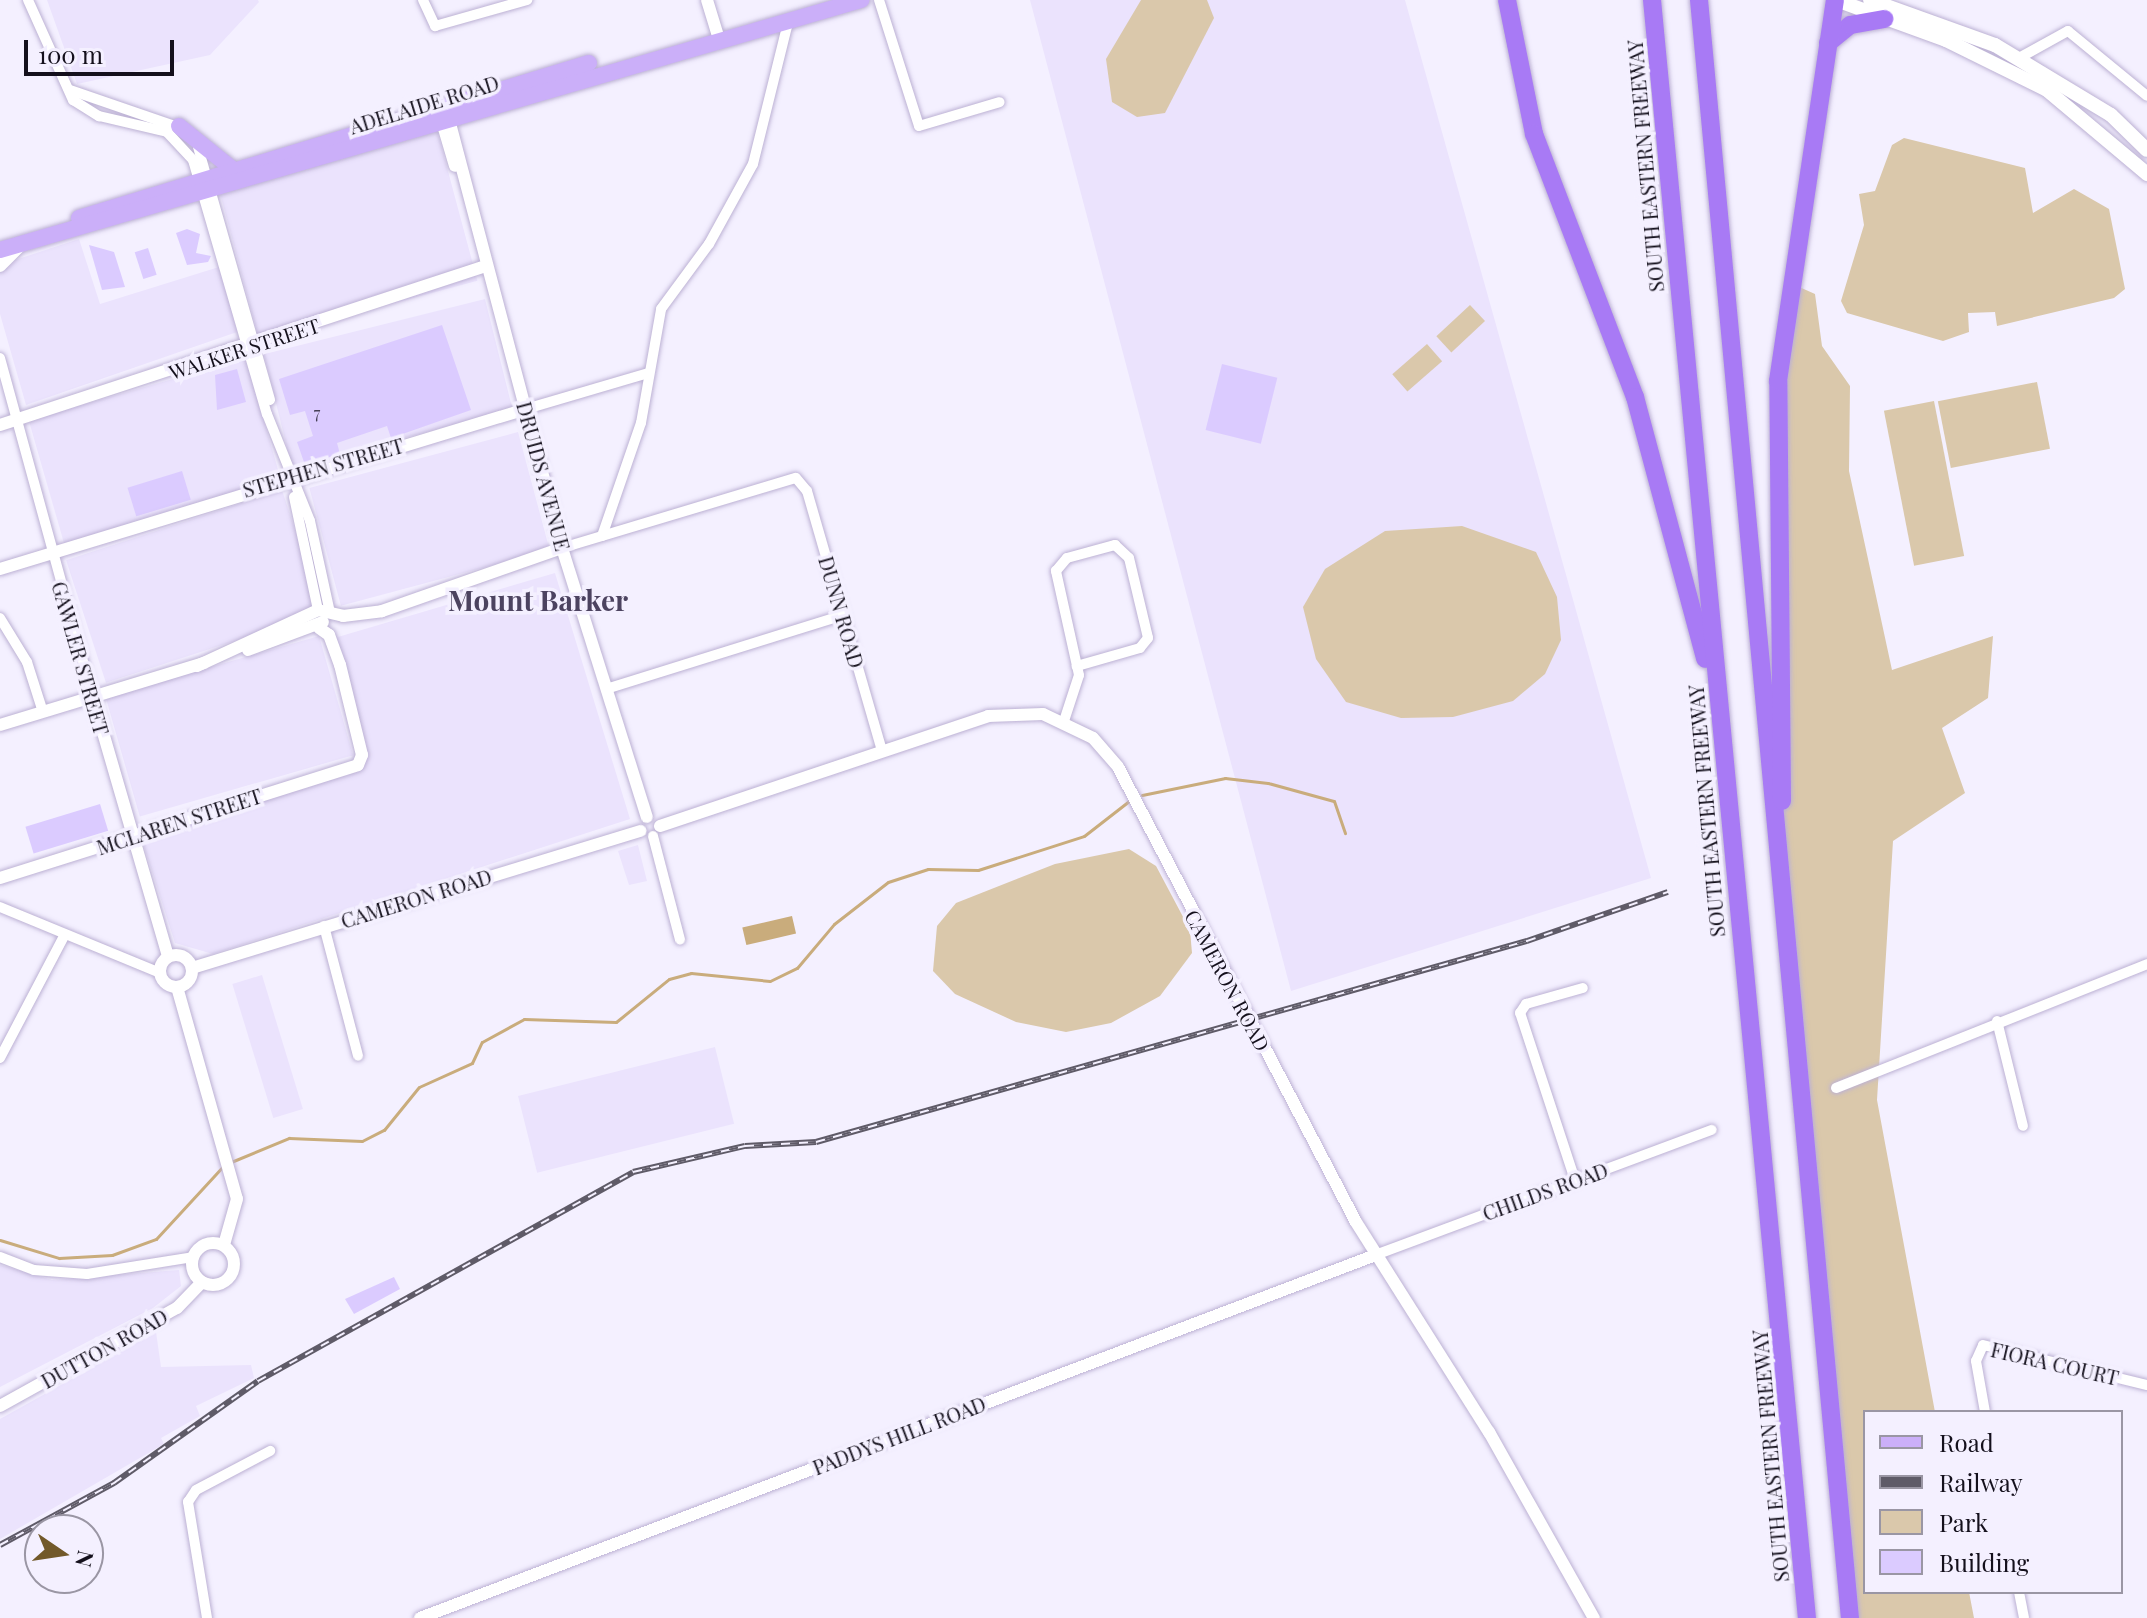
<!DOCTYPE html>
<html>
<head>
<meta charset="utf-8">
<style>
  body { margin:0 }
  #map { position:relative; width:2147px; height:1618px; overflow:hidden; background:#f4f0ff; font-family:"Playfair Display",serif }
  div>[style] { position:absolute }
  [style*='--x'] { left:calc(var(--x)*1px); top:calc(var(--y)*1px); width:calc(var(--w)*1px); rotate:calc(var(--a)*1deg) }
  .built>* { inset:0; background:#ebe3fd; transform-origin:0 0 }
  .green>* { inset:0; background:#dac8ab; transform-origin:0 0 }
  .water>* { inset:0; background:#c9ac7c; transform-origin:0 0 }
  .stream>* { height:3px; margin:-1.5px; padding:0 1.5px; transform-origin:1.5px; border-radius:1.5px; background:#c9ac7c }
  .building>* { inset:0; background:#dbcbff; transform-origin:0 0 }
  .roads { filter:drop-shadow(0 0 2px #bcb1d4) drop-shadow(0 0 2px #bcb1d4) }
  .minor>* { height:10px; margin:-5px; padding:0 5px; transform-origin:5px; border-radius:5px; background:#fff }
  .tertiary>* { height:12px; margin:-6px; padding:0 6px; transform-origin:6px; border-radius:6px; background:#fff }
  .tertiary>.ring { margin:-6px; padding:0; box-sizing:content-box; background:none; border:12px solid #fff; border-radius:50% }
  .secondary>* { height:14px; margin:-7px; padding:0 7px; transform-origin:7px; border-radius:7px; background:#fff }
  .primary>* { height:16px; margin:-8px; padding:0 8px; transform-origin:8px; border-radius:8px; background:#cbaff9 }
  .motorway>* { height:18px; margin:-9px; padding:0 9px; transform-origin:9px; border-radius:9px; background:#a87af5 }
  .rail>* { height:6px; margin-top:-3px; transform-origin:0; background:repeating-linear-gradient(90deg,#f4f0ff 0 9px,#5f5b68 0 18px); box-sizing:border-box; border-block:2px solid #5f5b68 }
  span { translate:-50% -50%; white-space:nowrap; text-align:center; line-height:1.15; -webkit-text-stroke:7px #f4f0ff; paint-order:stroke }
  .number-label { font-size:16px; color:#463f55 }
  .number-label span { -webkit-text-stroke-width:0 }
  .street-label { font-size:20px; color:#14101c }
  .district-label { font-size:28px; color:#4c4360; font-weight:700 }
  .legend { position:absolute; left:1863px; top:1410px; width:260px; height:184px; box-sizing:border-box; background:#f4f0ff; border:2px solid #9a96a4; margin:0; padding:10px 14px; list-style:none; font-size:24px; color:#14101c }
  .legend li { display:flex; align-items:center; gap:16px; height:40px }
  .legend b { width:40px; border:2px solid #9a96a4 }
  .north { position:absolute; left:24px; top:1514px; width:80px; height:80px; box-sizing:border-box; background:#f4f0ff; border:2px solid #9a96a4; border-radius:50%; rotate:103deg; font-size:22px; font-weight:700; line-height:32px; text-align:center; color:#14101c }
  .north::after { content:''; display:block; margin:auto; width:28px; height:36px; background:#72592a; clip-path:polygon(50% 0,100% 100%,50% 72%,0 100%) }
  .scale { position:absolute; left:24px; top:40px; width:150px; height:36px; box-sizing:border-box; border:4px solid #14101c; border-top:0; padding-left:10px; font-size:24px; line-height:28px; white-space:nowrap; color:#14101c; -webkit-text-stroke:6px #f4f0ff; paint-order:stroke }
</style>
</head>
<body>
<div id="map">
  <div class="built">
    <div style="clip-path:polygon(47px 0,258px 0,259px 2px,210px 55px,77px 84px)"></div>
    <div style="clip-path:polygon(1030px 0,1405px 0,1651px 878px,1291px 991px)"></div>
    <div style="left:437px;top:130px;width:156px;height:226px;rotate:75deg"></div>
    <div style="clip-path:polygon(79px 239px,100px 304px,219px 267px,240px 331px,26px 405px,0 314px,0 265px)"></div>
    <div style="left:485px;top:299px;width:115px;height:228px;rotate:76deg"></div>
    <div style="left:246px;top:358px;width:129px;height:226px;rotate:74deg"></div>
    <div style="left:518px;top:432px;width:122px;height:216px;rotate:75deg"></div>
    <div style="left:282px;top:490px;width:129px;height:227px;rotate:72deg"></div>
    <div style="clip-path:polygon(555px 573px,630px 819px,213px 954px,175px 943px,142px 840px,362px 763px,331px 639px)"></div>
    <div style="left:319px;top:636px;width:124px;height:222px;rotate:74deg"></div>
    <div style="clip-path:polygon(638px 845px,647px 881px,629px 885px,618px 851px)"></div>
    <div style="left:262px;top:975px;width:140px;height:31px;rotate:73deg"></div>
    <div style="left:715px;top:1047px;width:79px;height:203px;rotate:76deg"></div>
    <div style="clip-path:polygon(0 1265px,52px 1280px,179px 1270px,181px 1286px,153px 1308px,0 1387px)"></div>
    <div style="clip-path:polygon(156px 1332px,161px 1367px,251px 1365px,254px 1378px,196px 1406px,200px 1416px,161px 1438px,164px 1444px,0 1539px,0 1419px)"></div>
  </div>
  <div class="green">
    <div style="clip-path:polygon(1141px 0,1207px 0,1214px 18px,1165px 113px,1137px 117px,1112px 102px,1106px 59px)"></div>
    <div style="clip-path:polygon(1904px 138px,2025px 168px,2033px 213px,2074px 189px,2109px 209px,2125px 289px,2114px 298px,1997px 326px,1995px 312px,1968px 313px,1969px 332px,1943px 341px,1847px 313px,1841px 301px,1864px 225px,1859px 194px,1875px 191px,1892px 145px)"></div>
    <div style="clip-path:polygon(1788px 282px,1815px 294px,1822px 346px,1850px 386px,1849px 471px,1892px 670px,1993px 636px,1988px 698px,1942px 728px,1965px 793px,1893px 841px,1877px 1100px,1935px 1412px,1865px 1412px,1865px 1592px,1969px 1592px,1974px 1618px,1850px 1618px,1782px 924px,1775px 556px)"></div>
    <div style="left:1470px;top:305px;width:22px;height:46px;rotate:47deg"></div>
    <div style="left:1427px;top:344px;width:23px;height:46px;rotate:49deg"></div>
    <div style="left:2037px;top:382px;width:68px;height:101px;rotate:79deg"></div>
    <div style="left:1934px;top:401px;width:158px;height:51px;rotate:79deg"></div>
    <div style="clip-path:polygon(1462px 526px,1536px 552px,1557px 597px,1561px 640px,1545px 674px,1513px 701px,1453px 717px,1401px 718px,1346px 702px,1316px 659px,1303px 607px,1325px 569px,1385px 531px)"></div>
    <div style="clip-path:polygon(1129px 849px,1156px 866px,1190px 930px,1192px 953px,1160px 996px,1111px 1023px,1066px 1032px,1016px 1022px,955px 994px,933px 971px,937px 926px,956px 903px,1055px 864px)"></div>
  </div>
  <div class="water">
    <div style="left:792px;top:916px;width:18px;height:51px;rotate:77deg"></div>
  </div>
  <div class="stream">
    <div style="--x:1142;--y:795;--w:85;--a:-11.6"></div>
    <div style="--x:1225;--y:778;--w:43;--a:6.6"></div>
    <div style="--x:1268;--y:783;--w:68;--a:15.3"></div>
    <div style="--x:1334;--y:801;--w:34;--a:71"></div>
    <div style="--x:231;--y:1162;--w:63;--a:-22.5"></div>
    <div style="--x:289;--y:1138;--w:73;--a:2.4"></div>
    <div style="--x:362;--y:1141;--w:25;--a:-27"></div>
    <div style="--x:384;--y:1130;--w:55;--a:-50.9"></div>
    <div style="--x:419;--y:1087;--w:58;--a:-24.4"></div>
    <div style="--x:472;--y:1063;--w:23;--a:-65"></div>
    <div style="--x:482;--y:1042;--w:48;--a:-28.7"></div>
    <div style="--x:524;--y:1019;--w:92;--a:1.9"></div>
    <div style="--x:616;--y:1022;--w:68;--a:-39.1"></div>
    <div style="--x:669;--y:979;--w:23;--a:-15"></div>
    <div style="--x:691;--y:973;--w:79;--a:5.8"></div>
    <div style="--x:770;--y:981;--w:30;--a:-26"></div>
    <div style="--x:797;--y:968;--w:57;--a:-49.9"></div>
    <div style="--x:834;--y:924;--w:68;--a:-37.9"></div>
    <div style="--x:888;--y:882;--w:42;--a:-18"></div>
    <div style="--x:928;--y:869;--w:50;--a:1.1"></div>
    <div style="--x:978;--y:870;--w:111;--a:-17.8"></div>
    <div style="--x:1084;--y:836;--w:57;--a:-37.9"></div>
    <div style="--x:0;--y:1240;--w:62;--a:17"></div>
    <div style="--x:59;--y:1258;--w:53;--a:-3.2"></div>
    <div style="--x:112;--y:1255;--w:47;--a:-20"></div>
    <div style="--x:156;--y:1239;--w:100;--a:-47.4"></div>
  </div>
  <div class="building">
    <div style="clip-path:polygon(187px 229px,200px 234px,196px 253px,211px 256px,208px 262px,187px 265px,176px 233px)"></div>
    <div style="clip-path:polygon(89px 245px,114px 252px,125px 287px,102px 290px)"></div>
    <div style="left:148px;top:248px;width:28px;height:14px;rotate:72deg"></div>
    <div style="clip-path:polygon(442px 325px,471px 410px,391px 438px,387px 426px,337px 443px,340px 454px,305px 465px,297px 442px,313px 436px,305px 411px,290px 415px,279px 379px)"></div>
    <div style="left:1222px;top:364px;width:57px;height:68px;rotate:14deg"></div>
    <div style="clip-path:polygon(237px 369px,246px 402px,217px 410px,215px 375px)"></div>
    <div style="left:182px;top:471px;width:30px;height:57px;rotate:73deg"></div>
    <div style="left:100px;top:804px;width:28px;height:78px;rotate:73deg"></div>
    <div style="clip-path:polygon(394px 1277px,400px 1289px,354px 1314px,345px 1299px)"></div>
  </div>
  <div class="roads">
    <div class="minor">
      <div style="--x:28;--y:0;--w:110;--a:65.8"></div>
      <div style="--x:73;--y:100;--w:31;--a:32"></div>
      <div style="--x:99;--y:116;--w:70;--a:13.2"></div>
      <div style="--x:167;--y:132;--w:38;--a:47"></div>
      <div style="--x:193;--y:160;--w:265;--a:73.8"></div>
      <div style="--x:267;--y:414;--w:115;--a:68.1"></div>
      <div style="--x:310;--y:521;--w:94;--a:77.7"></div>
      <div style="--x:423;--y:0;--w:29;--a:65"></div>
      <div style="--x:435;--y:26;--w:96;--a:-15.8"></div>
      <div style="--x:879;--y:0;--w:132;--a:72.4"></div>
      <div style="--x:919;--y:126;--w:84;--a:-16.5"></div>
      <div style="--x:2019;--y:58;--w:56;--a:-28.9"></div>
      <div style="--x:2068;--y:31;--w:102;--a:39.4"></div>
      <div style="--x:70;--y:90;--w:120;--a:19"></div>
      <div style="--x:198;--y:147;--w:263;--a:74.1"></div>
      <div style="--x:0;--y:358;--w:352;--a:74.7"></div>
      <div style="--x:526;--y:409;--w:127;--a:-16.4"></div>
      <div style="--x:294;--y:497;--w:116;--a:78"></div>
      <div style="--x:602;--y:536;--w:120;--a:-71"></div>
      <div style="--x:641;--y:423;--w:116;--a:-80"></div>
      <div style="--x:661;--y:309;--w:81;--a:-53.6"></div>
      <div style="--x:709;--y:244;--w:91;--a:-61.2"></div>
      <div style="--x:753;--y:164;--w:149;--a:-76.1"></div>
      <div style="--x:562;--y:548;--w:244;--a:-16.7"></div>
      <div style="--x:796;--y:478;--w:17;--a:50"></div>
      <div style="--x:807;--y:491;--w:270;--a:73.9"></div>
      <div style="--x:0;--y:618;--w:52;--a:58.5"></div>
      <div style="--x:27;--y:662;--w:52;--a:72.3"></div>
      <div style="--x:606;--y:689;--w:248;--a:-17.3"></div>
      <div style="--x:1064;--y:721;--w:48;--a:-71.9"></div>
      <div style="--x:1079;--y:675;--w:107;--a:-102.5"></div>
      <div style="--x:1056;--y:571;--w:17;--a:-50"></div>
      <div style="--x:1067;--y:558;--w:50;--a:-15.2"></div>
      <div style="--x:1115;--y:545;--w:19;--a:43"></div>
      <div style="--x:1129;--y:558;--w:82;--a:76.6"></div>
      <div style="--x:1148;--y:638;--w:13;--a:129"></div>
      <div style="--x:1140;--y:648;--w:66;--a:164.1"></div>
      <div style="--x:653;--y:836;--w:107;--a:75.4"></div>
      <div style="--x:0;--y:907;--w:173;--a:22.4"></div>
      <div style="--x:324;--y:926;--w:134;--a:75.3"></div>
      <div style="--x:1997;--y:1021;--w:108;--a:76.1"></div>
      <div style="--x:0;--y:1058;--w:138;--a:-62.3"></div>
      <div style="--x:1836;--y:1088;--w:335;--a:-21.7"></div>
      <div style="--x:1575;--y:1180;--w:176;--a:-108.2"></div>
      <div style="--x:1520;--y:1013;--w:11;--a:-56"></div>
      <div style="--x:1526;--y:1004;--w:59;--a:-15.7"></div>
      <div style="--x:1378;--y:1254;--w:356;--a:-20.4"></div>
      <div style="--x:0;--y:1257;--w:36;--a:21"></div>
      <div style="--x:34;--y:1270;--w:53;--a:4.3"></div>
      <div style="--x:87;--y:1274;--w:107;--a:-9.1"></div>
      <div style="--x:1985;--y:1412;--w:52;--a:-100"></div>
      <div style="--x:1976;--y:1361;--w:17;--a:-66"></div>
      <div style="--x:1983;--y:1345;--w:169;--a:13.7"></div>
      <div style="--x:2019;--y:1592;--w:26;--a:79"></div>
      <div style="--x:207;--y:1618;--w:118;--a:-99.3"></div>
      <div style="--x:188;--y:1502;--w:14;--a:-56"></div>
      <div style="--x:196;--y:1490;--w:84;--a:-27.8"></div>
    </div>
    <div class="tertiary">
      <div style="--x:707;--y:0;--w:39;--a:73"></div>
      <div style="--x:447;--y:112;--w:451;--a:75.2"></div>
      <div style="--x:562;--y:548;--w:282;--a:72.5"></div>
      <div style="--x:440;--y:115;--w:53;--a:73.6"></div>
      <div style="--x:0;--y:266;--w:30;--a:-45"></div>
      <div style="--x:0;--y:425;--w:511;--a:-18.12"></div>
      <div style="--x:0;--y:569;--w:550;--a:-16.92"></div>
      <div style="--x:248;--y:650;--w:80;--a:-20.5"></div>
      <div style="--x:197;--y:666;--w:133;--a:-24.8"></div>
      <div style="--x:318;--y:610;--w:26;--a:13"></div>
      <div style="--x:343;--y:616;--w:39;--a:-7"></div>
      <div style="--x:382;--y:611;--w:191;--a:-19.3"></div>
      <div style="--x:93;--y:698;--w:269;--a:73.8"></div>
      <div style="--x:0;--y:725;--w:213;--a:-16.9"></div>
      <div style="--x:660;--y:826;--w:346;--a:-18.5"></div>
      <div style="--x:988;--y:716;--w:55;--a:-2.1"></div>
      <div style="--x:1043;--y:714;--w:55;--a:25.6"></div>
      <div style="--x:1093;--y:738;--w:38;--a:49"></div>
      <div style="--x:1118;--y:767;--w:513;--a:62.39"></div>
      <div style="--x:1356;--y:1222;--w:249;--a:57.7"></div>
      <div style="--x:1489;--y:1432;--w:214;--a:60.6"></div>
      <div style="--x:0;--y:878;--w:375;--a:-17.5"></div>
      <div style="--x:358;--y:765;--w:11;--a:-68"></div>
      <div style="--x:362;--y:755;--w:93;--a:-103.7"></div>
      <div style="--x:340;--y:665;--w:32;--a:-110"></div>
      <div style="--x:329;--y:635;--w:12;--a:-145"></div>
      <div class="ring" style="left:160px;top:955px;width:20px;height:20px"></div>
      <div style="--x:192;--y:968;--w:469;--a:-17"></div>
      <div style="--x:177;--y:987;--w:220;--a:74.2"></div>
      <div style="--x:237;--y:1199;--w:48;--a:105.8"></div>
      <div class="ring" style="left:192px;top:1243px;width:30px;height:30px"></div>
      <div style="--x:0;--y:1406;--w:202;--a:-29"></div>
      <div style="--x:177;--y:1308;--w:36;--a:-46"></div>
      <div style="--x:420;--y:1618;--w:1025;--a:-20.8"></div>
    </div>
    <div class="secondary">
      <div style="--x:1836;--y:0;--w:117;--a:20"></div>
      <div style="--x:1946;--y:40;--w:113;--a:26.3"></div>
      <div style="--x:2047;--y:90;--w:131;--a:40"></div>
      <div style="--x:1870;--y:0;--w:133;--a:19.8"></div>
      <div style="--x:1995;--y:45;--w:135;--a:31.1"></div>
      <div style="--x:2111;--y:115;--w:50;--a:44.2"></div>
    </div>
    <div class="primary">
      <div style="--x:179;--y:126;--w:72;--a:38.8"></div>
      <div style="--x:79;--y:218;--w:533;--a:-16.91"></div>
      <div style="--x:0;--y:250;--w:897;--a:-16.19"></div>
    </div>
    <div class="motorway">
      <div style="--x:1507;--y:0;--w:137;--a:78.6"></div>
      <div style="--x:1534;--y:134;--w:282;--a:69"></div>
      <div style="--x:1635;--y:397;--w:271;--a:75"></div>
      <div style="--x:1652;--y:0;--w:1625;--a:84.53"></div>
      <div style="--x:1699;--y:0;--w:1625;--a:84.67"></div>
      <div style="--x:1828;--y:43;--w:28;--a:-39"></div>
      <div style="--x:1850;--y:25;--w:35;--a:-10"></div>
      <div style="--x:1782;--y:801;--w:420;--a:-90.5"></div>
      <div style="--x:1778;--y:381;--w:385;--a:-81.5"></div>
    </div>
  </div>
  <div class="rail">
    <div style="--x:0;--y:1545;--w:130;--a:-28.5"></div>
    <div style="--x:114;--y:1483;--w:176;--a:-35.3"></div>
    <div style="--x:258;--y:1381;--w:429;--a:-29.1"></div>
    <div style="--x:633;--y:1172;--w:115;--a:-13.1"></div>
    <div style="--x:745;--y:1146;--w:71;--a:-3.2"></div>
    <div style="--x:816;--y:1142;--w:739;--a:-15.79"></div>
    <div style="--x:1527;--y:941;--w:149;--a:-19.2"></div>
  </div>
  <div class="number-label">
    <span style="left:317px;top:413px">7</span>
  </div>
  <div class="street-label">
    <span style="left:424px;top:104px;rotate:-17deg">ADELAIDE ROAD</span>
    <span style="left:1645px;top:166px;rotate:-95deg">SOUTH EASTERN FREEWAY</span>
    <span style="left:244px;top:348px;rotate:-18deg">WALKER STREET</span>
    <span style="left:323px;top:467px;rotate:-16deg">STEPHEN STREET</span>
    <span style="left:544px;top:476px;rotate:75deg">DRUIDS AVENUE</span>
    <span style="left:842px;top:612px;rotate:74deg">DUNN ROAD</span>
    <span style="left:81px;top:658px;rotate:74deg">GAWLER STREET</span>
    <span style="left:1706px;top:811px;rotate:-95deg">SOUTH EASTERN FREEWAY</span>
    <span style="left:179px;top:821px;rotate:-18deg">MCLAREN STREET</span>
    <span style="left:416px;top:898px;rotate:-17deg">CAMERON ROAD</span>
    <span style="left:1228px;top:980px;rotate:62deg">CAMERON ROAD</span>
    <span style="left:1545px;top:1191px;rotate:-20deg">CHILDS ROAD</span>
    <span style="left:104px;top:1348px;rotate:-29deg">DUTTON ROAD</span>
    <span style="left:2055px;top:1363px;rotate:13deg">FIORA COURT</span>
    <span style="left:899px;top:1435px;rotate:-21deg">PADDYS HILL ROAD</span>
    <span style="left:1770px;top:1456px;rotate:-95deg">SOUTH EASTERN FREEWAY</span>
  </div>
  <div class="district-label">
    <span style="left:538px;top:600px">Mount Barker</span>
  </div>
  <ul class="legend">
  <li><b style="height:10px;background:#cbaff9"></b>Road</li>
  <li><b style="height:10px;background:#5f5b68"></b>Railway</li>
  <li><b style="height:22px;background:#dac8ab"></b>Park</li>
  <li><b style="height:22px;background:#dbcbff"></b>Building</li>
  </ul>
  <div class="north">N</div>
  <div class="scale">100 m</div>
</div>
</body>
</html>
